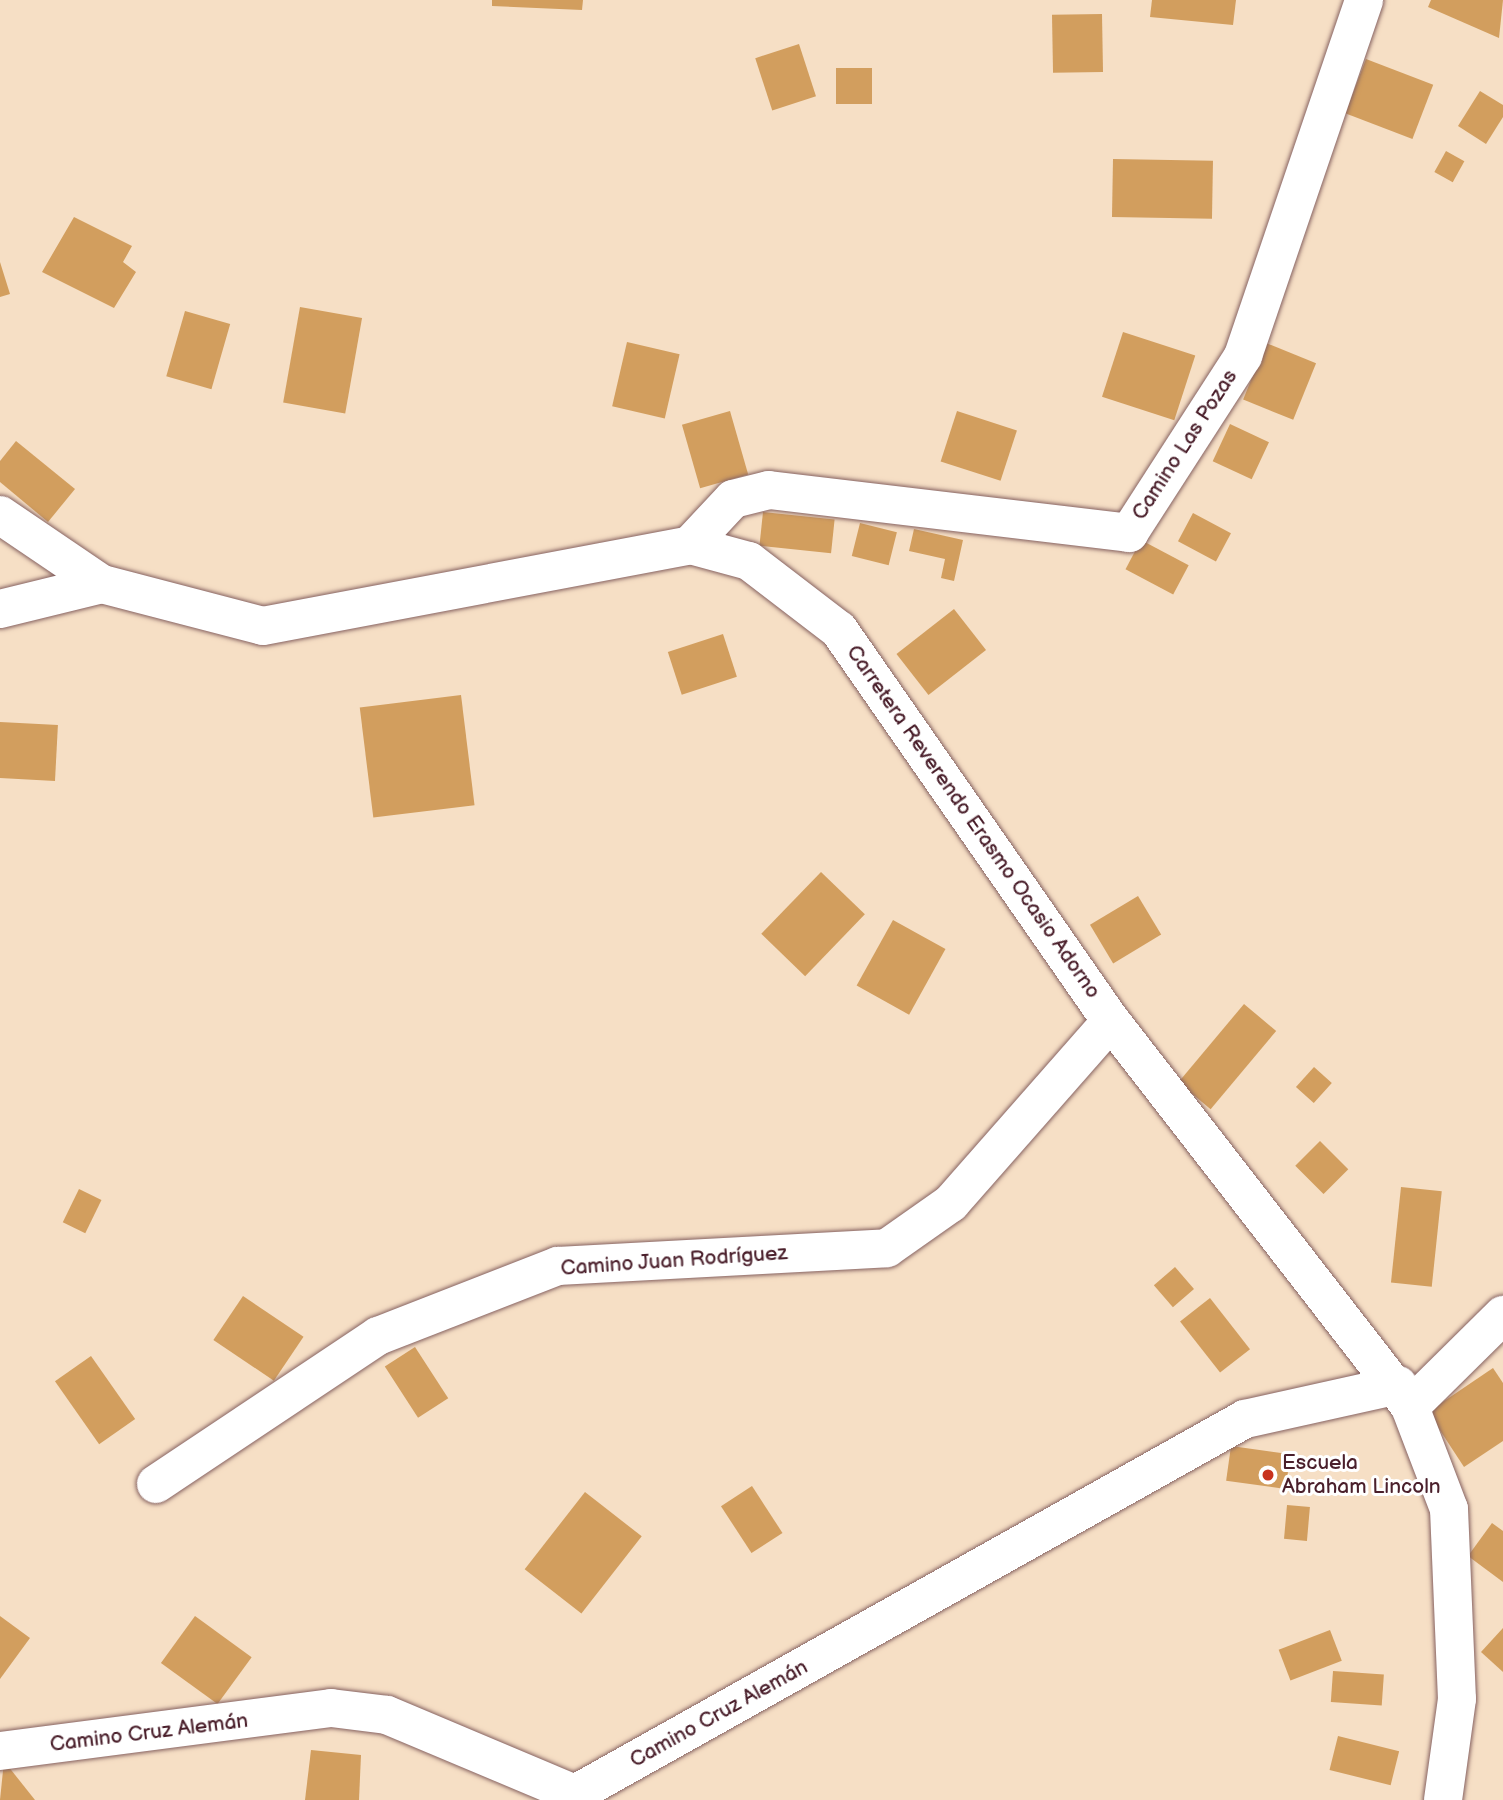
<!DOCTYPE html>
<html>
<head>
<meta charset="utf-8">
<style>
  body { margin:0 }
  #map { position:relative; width:1503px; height:1800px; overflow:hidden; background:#f6dfc5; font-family:"Balsamiq Sans",sans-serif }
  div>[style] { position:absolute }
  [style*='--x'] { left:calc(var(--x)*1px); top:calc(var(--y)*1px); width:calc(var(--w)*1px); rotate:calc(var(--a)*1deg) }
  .building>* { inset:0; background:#d29e5e; transform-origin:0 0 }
  .roads { filter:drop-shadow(0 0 2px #866261) drop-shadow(0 0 2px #866261) }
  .minor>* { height:38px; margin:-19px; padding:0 19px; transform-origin:19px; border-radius:19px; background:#fff }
  .dots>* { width:19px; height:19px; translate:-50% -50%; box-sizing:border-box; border:4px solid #fff; border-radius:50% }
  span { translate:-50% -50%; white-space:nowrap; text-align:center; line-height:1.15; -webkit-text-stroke:6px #fff; paint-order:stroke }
  .street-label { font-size:21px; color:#4a1f2b }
  .poi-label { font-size:21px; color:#4a1f2b }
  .left { translate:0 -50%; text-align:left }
</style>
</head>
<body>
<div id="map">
  <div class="building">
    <div style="clip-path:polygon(492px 0,583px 0,582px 10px,492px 6px)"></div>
    <div style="clip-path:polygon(1152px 0,1236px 0,1233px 25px,1150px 17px)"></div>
    <div style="clip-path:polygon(1431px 0,1503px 0,1499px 38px,1428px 7px)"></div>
    <div style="left:1102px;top:14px;width:58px;height:50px;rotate:89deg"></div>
    <div style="left:799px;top:44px;width:55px;height:46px;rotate:72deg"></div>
    <div style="left:1366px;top:59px;width:72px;height:58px;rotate:21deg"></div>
    <div style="left:836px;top:68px;width:36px;height:36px"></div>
    <div style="clip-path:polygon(1480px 91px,1503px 105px,1503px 117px,1486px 144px,1458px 126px)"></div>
    <div style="left:1446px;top:151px;width:21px;height:24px;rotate:29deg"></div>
    <div style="left:1113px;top:159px;width:100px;height:58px;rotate:1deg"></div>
    <div style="clip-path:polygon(74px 217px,132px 246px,123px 262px,136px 272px,114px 308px,42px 272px)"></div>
    <div style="clip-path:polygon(0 262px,10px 294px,0 297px)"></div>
    <div style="left:300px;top:307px;width:63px;height:97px;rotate:10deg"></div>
    <div style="left:185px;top:311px;width:47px;height:68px;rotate:16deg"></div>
    <div style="left:1123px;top:332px;width:76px;height:68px;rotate:18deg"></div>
    <div style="left:627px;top:342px;width:54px;height:66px;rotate:13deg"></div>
    <div style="left:1266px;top:343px;width:54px;height:61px;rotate:22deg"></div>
    <div style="left:730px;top:411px;width:66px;height:50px;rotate:74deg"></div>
    <div style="left:957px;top:411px;width:63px;height:53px;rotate:18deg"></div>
    <div style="left:1230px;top:424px;width:43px;height:41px;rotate:25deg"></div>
    <div style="clip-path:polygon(16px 441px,75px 489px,48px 522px,0 482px,0 461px)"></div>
    <div style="left:763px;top:512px;width:72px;height:34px;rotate:6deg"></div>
    <div style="left:1193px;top:513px;width:43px;height:32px;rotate:28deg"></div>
    <div style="left:860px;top:523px;width:38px;height:34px;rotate:14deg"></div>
    <div style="clip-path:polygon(914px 529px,963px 540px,954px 581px,941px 578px,945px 559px,909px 551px)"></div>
    <div style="left:1141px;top:540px;width:54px;height:33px;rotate:28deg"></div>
    <div style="left:954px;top:609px;width:52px;height:73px;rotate:52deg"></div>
    <div style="left:723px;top:634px;width:45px;height:58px;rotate:72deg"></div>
    <div style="left:461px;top:695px;width:111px;height:102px;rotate:83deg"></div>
    <div style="left:0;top:722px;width:58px;height:56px;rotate:3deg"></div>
    <div style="left:821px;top:872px;width:61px;height:86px;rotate:44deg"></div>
    <div style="left:1138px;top:896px;width:45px;height:56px;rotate:59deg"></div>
    <div style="left:893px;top:920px;width:60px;height:75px;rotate:29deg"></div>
    <div style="left:1244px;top:1004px;width:42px;height:102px;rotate:40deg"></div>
    <div style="left:1314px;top:1067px;width:24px;height:27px;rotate:42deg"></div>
    <div style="left:1320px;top:1141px;width:40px;height:35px;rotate:45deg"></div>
    <div style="left:1401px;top:1187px;width:41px;height:96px;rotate:6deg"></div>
    <div style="left:79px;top:1189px;width:25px;height:37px;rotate:26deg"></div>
    <div style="left:1175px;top:1267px;width:29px;height:28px;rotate:49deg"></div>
    <div style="left:243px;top:1296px;width:73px;height:53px;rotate:34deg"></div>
    <div style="left:1210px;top:1298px;width:65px;height:38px;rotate:52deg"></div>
    <div style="left:415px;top:1347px;width:61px;height:36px;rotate:57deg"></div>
    <div style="left:91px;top:1356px;width:77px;height:44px;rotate:55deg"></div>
    <div style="clip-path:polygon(1493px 1368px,1503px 1383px,1503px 1441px,1464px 1467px,1428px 1412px)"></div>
    <div style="left:1231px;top:1446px;width:60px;height:35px;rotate:8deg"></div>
    <div style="left:752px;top:1486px;width:56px;height:37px;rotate:57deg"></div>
    <div style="left:585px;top:1492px;width:72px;height:98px;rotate:38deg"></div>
    <div style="left:1287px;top:1505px;width:23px;height:34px;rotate:5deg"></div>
    <div style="clip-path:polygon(1492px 1523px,1503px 1531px,1503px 1582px,1468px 1556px)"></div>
    <div style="clip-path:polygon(0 1616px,30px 1638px,0 1679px)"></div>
    <div style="left:195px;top:1616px;width:70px;height:58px;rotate:36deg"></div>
    <div style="clip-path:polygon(1503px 1628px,1503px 1672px,1481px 1652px)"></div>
    <div style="left:1330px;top:1630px;width:33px;height:55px;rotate:69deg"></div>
    <div style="left:1333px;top:1671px;width:51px;height:31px;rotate:4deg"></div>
    <div style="left:1338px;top:1736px;width:63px;height:35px;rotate:14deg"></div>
    <div style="clip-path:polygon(311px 1750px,361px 1755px,359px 1800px,305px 1800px)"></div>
    <div style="clip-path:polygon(4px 1761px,35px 1800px,0 1800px)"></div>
  </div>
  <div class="roads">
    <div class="minor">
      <div style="--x:0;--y:515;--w:123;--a:34.1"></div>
      <div style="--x:102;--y:584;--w:166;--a:14.6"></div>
      <div style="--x:263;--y:626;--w:435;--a:-10.7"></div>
      <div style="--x:690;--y:545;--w:61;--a:15.2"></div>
      <div style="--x:749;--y:561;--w:113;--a:37.5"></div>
      <div style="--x:839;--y:630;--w:476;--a:55.2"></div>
      <div style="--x:1111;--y:1021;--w:488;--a:52.2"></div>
      <div style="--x:1410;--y:1407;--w:109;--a:69.1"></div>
      <div style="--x:1449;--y:1509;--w:190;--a:87.6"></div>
      <div style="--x:1457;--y:1699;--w:102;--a:97.9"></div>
      <div style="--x:690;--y:545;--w:63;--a:-46.9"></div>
      <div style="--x:733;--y:499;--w:37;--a:-14"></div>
      <div style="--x:769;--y:490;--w:363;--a:6.8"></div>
      <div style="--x:1129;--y:533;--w:211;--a:-57.2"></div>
      <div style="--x:1243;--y:356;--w:376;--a:-71.2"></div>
      <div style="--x:0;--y:609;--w:105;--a:-13.8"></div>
      <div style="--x:1410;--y:1407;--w:131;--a:-44.7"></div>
      <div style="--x:156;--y:1484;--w:267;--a:-33.7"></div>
      <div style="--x:378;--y:1336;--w:193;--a:-21.3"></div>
      <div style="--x:558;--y:1266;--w:329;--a:-3.1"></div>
      <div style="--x:887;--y:1248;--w:78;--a:-35.1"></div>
      <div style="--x:951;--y:1203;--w:242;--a:-48.7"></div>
      <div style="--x:0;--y:1751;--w:334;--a:-7.4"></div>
      <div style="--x:331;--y:1708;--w:56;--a:7.1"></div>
      <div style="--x:387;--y:1715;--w:204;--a:22.8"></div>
      <div style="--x:575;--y:1794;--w:768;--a:-29.24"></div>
      <div style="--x:1245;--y:1419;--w:157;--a:-12.5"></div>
    </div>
  </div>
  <div class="dots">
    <div style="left:1268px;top:1475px;background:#c8321e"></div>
  </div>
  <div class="street-label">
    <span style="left:1185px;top:445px;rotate:-57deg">Camino Las Pozas</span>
    <span style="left:973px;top:822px;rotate:55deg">Carretera Reverendo Erasmo Ocasio Adorno</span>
    <span style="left:674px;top:1261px;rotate:-4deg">Camino Juan Rodríguez</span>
    <span style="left:719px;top:1714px;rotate:-29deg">Camino Cruz Alemán</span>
    <span style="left:149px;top:1733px;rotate:-7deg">Camino Cruz Alemán</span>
  </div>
  <div class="poi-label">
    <span class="left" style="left:1282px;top:1475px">Escuela<br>Abraham Lincoln</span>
  </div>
</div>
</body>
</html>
